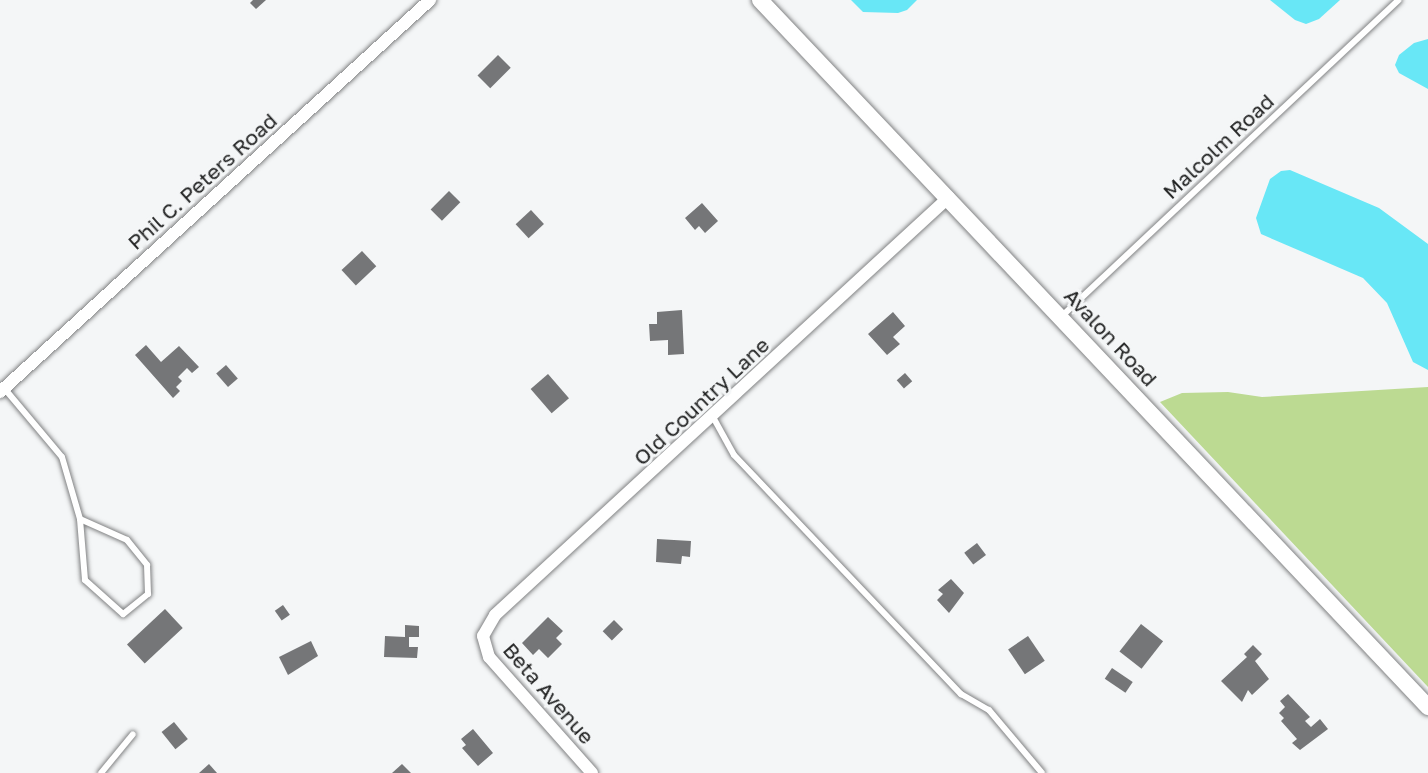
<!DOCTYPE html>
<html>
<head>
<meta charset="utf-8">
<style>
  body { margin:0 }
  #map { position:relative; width:1428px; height:773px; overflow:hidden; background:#f4f6f7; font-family:"Golos Text",sans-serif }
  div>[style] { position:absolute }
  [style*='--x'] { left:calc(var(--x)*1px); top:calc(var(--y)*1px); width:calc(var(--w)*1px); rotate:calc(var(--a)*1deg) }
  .green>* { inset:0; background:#bcda92 }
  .water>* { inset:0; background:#68e7f6 }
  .building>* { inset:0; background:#757678; transform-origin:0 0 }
  .roads { filter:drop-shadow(0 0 2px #818283) drop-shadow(0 0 2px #818283) }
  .lane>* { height:6px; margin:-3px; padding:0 3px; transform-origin:3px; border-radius:3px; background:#fff }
  .street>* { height:12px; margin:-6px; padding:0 6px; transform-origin:6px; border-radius:6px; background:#fff }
  .secondary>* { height:16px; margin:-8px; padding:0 8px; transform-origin:8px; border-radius:8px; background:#fff }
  span { translate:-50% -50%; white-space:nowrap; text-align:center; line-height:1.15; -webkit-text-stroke:6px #f4f6f7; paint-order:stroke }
  .street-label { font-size:21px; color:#212222 }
</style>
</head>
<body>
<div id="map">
  <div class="green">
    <div style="clip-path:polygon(1428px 387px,1428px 687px,1160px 402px,1182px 393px,1228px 392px,1262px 397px)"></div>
  </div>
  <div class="water">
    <div style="clip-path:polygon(851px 0,917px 0,907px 10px,898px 13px,863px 12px)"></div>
    <div style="clip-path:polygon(1270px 0,1340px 0,1319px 19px,1306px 24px,1295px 20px)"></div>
    <div style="clip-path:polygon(1428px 39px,1428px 89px,1399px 73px,1395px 65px,1399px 55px,1414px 43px)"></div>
    <div style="clip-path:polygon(1290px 170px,1379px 208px,1428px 244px,1428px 370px,1413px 362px,1387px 303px,1363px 278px,1261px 234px,1256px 218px,1270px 179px,1281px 171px)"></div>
  </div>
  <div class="building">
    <div style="clip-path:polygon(253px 0,266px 0,256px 9px,250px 3px)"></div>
    <div style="left:498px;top:55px;width:18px;height:29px;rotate:45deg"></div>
    <div style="left:449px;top:191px;width:16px;height:26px;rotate:45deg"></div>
    <div style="clip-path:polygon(702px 203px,718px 221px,705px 233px,699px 226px,695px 230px,685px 218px)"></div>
    <div style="left:531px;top:210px;width:19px;height:21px;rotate:47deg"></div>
    <div style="left:362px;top:251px;width:21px;height:28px;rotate:47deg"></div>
    <div style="clip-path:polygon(682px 310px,684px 354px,668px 355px,668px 340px,650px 341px,649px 324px,657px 324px,657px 312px)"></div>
    <div style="clip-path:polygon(893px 312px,905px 326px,893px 337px,900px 344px,887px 355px,868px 334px)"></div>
    <div style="clip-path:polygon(146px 345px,161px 362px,179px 346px,199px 367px,192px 373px,187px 368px,178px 377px,182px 381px,176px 387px,180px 391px,173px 398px,135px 355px)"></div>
    <div style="left:226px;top:365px;width:18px;height:13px;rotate:49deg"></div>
    <div style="left:905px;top:373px;width:11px;height:11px;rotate:49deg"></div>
    <div style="left:548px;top:374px;width:32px;height:23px;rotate:49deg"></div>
    <div style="clip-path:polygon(657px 539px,691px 541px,690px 557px,682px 556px,681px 564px,656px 562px)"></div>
    <div style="left:977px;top:543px;width:15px;height:16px;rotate:53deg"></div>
    <div style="clip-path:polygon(951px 579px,964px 593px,949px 613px,937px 600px,943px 594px,938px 590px)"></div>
    <div style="left:283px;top:605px;width:12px;height:10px;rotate:55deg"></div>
    <div style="left:165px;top:609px;width:26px;height:52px;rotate:47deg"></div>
    <div style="clip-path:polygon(548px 617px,563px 631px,556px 638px,562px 644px,548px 658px,539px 649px,533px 655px,522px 643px)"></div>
    <div style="left:614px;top:620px;width:13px;height:16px;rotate:45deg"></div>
    <div style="left:1141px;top:624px;width:28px;height:35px;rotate:38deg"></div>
    <div style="clip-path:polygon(405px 625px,419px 626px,419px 637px,409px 637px,409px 647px,418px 647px,417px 658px,384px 657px,385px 636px,405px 637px)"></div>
    <div style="left:1028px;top:636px;width:30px;height:24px;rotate:56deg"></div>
    <div style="clip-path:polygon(311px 641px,318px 656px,288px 675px,279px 657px)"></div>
    <div style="clip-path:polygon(1253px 645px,1262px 654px,1255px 661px,1269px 679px,1252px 695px,1248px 690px,1242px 702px,1221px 681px,1247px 657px,1244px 654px)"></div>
    <div style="left:1112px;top:668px;width:25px;height:13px;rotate:34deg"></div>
    <div style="clip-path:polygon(1288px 694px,1310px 717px,1305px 721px,1311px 727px,1320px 719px,1328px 729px,1300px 750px,1292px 743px,1297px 739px,1281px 721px,1284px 718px,1279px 713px,1285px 707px,1280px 701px)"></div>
    <div style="left:174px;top:722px;width:22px;height:16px;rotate:51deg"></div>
    <div style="clip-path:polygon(473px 729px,493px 753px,478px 766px,462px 748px,466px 745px,461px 739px)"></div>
    <div style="clip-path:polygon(209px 764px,217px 773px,199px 773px)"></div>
    <div style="clip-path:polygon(402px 764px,411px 773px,392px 773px)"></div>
  </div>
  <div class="roads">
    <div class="lane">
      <div style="--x:1061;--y:317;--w:463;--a:-43.2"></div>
      <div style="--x:4;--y:388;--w:90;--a:50"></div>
      <div style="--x:62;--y:457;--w:65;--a:73.8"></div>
      <div style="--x:80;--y:519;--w:51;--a:24.1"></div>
      <div style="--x:127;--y:540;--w:32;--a:51"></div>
      <div style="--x:147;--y:565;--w:29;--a:88"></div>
      <div style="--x:148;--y:594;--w:32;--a:141"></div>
      <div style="--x:123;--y:614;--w:51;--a:-138.2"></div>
      <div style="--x:85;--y:580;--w:61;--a:-94.7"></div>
      <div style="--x:713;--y:417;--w:43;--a:61.1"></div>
      <div style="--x:734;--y:455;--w:330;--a:46.5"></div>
      <div style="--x:961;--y:694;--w:32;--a:30"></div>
      <div style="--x:989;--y:710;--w:82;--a:49.9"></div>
      <div style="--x:101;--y:773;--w:50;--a:-50.6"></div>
    </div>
    <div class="street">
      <div style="--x:0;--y:392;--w:582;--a:-42.35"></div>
      <div style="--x:592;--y:773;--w:155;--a:-131.6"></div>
      <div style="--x:489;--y:657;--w:22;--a:-106"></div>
      <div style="--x:483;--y:636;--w:24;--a:-60"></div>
      <div style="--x:495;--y:615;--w:617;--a:-42.64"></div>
    </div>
    <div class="secondary">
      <div style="--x:760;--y:0;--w:973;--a:46.62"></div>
    </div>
  </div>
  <div class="street-label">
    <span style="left:1218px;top:146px;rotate:-43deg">Malcolm Road</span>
    <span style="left:202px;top:181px;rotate:-42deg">Phil C. Peters Road</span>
    <span style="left:1111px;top:337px;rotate:47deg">Avalon Road</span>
    <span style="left:701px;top:401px;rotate:-43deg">Old Country Lane</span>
    <span style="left:549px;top:693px;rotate:49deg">Beta Avenue</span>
  </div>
</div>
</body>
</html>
